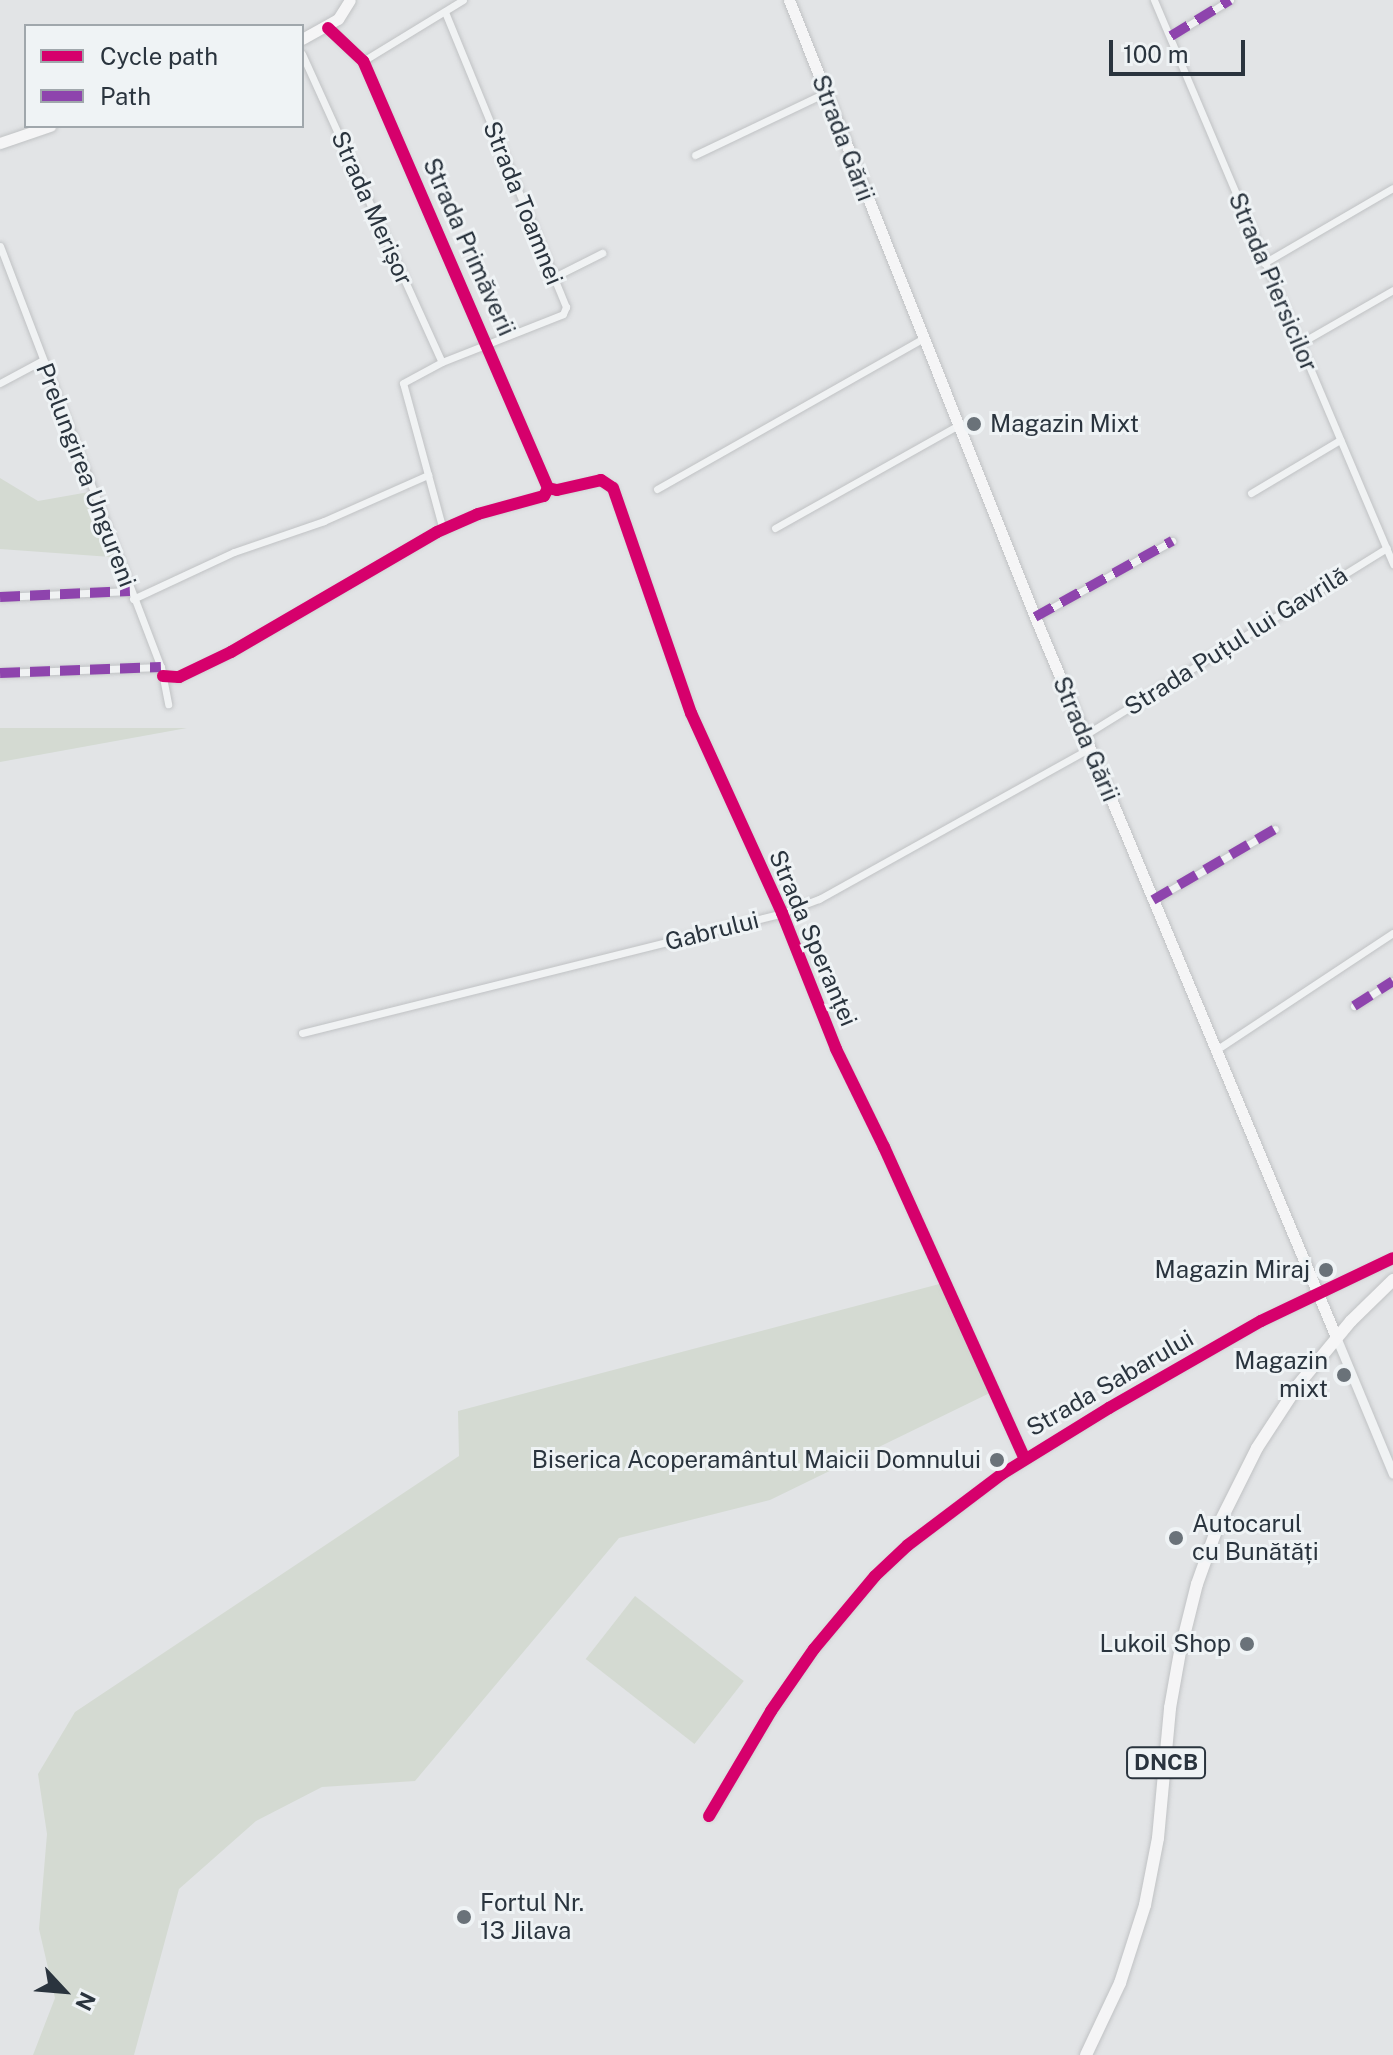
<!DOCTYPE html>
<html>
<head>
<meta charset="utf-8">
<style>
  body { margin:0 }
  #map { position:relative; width:1393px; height:2055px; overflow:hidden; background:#e2e4e6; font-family:"Public Sans",sans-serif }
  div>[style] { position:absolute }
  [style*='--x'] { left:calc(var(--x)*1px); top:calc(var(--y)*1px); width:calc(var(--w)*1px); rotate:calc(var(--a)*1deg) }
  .green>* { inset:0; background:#d4dad2; transform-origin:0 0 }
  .roads { filter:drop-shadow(0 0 2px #c0c2c4) drop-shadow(0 0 2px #c0c2c4) }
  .minor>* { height:7px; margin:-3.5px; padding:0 3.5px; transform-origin:3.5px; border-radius:3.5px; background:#f0f2f3 }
  .tertiary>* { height:9px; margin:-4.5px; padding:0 4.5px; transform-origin:4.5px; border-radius:4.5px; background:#f0f2f3 }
  .secondary>* { height:11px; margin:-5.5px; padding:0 5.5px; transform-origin:5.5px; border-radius:5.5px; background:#f5f5f6 }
  .primary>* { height:12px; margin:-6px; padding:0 6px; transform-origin:6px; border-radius:6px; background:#f5f5f6 }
  .quiet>* { height:10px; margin-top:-5px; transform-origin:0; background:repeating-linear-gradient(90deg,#8e44ad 0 20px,transparent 0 30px) }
  .cycleway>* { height:12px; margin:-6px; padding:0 6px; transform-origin:6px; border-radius:6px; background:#d6006c }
  .dots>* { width:22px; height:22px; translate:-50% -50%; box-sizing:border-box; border:4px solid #eff3f5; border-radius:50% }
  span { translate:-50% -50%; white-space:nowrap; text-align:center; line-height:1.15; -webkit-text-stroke:6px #eff3f5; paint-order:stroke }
  .shield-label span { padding:2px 6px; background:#eff3f5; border:2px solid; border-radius:6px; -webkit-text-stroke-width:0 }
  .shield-label { font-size:22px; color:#2a343e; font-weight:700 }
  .street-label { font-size:24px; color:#2a343e }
  .poi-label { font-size:24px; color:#2a343e }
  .left { translate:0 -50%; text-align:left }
  .right { translate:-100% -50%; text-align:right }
  .legend { position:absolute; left:24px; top:24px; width:280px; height:104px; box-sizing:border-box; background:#eff3f5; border:2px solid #a0a7ac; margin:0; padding:10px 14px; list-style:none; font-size:24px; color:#2a343e }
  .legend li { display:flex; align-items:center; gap:16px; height:40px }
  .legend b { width:40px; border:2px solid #a0a7ac }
  .north { position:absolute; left:24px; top:1951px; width:80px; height:80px; -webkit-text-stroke:6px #eff3f5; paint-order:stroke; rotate:116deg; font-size:22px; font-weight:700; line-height:32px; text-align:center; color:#2a343e }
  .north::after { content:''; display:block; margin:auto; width:28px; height:36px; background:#2a343e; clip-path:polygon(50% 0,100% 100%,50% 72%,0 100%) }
  .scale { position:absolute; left:1109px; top:40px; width:136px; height:36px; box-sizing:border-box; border:4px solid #2a343e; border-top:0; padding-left:10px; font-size:24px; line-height:28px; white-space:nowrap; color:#2a343e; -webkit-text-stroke:6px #eff3f5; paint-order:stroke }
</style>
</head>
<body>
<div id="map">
  <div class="green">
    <div style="clip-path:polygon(0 478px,38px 501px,89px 492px,111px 557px,0 549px)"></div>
    <div style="clip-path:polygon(0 728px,187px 728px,0 762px)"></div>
    <div style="clip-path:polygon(947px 1282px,998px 1389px,770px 1500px,619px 1538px,415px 1781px,322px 1787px,256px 1821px,179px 1889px,134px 2055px,33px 2055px,55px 1998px,39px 1929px,47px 1834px,38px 1774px,75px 1712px,459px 1456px,458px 1411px)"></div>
    <div style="left:635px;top:1596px;width:138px;height:80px;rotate:38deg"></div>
  </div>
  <div class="roads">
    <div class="minor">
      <div style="--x:1154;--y:0;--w:613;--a:67.03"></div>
      <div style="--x:1171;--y:36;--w:69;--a:-31.4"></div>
      <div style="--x:302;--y:54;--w:338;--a:65.6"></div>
      <div style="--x:363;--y:61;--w:117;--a:-31.4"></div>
      <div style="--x:695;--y:155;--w:144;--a:-25.5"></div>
      <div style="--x:0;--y:246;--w:451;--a:69.1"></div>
      <div style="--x:161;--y:667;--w:38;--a:79"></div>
      <div style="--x:1264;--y:263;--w:149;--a:-30.2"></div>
      <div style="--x:554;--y:277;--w:54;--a:-26.6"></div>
      <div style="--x:1299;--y:344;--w:108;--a:-29.9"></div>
      <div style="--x:0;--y:383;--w:49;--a:-28.1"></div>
      <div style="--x:548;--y:488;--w:9;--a:13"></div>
      <div style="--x:557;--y:490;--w:45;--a:-12.8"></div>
      <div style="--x:601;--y:480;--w:14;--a:34"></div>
      <div style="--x:613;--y:488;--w:238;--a:70.9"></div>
      <div style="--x:691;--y:713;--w:220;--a:65.5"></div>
      <div style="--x:782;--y:913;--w:146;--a:68.3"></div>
      <div style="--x:836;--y:1049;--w:109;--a:63.9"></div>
      <div style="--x:884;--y:1147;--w:342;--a:65.7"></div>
      <div style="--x:657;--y:489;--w:305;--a:-29.5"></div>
      <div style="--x:1251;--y:493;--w:104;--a:-30.8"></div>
      <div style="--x:775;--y:528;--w:209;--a:-29.3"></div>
      <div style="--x:443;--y:530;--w:152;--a:-105.2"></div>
      <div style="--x:403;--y:383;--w:44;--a:-28.3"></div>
      <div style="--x:442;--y:362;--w:130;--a:-21.6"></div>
      <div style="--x:563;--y:314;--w:8;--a:-67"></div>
      <div style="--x:566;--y:307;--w:319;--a:-112.3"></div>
      <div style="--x:0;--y:597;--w:130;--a:-2.6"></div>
      <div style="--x:133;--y:599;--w:111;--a:-25"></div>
      <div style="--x:234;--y:552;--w:95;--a:-19"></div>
      <div style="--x:324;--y:521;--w:114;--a:-23.9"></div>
      <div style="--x:1035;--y:617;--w:157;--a:-29"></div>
      <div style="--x:0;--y:673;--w:161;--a:-2.1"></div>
      <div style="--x:163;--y:676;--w:16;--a:4"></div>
      <div style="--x:179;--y:677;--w:58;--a:-25.7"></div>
      <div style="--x:231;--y:652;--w:238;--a:-30.2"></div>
      <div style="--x:437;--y:532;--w:45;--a:-23.7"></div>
      <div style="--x:478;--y:514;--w:68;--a:-15.3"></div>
      <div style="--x:544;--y:496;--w:9;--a:-63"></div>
      <div style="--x:548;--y:488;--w:465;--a:-113.4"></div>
      <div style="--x:363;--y:61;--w:48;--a:-136.7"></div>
      <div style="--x:1085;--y:735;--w:355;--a:-31.8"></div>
      <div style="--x:1153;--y:900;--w:141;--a:-30.2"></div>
      <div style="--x:1354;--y:1006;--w:46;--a:-32.7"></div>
      <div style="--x:302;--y:1033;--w:495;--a:-14"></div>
      <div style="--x:782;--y:913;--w:40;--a:-21"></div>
      <div style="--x:819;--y:899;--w:310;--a:-29.1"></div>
      <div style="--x:1216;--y:1050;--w:212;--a:-33.5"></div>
      <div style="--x:709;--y:1816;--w:122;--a:-59.4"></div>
      <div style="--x:771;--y:1711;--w:75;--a:-55.3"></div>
      <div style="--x:814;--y:1649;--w:95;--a:-50.1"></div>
      <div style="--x:875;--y:1576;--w:45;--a:-43.2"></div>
      <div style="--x:908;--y:1545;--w:118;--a:-37.1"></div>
      <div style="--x:1002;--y:1474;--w:126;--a:-31.7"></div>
      <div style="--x:1109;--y:1408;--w:175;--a:-29.8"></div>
      <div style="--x:1261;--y:1321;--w:146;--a:-25.5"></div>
    </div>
    <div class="tertiary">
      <div style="--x:1336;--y:1337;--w:148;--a:67.4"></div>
    </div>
    <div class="secondary">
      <div style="--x:789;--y:0;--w:664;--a:68.26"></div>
      <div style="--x:1035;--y:617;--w:780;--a:67.31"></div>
      <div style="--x:302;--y:39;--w:41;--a:-29.1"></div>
      <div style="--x:338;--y:19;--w:22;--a:-58"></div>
      <div style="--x:0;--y:143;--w:53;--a:-18.8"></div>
    </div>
    <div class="primary">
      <div style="--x:1086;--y:2055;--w:80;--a:-64.7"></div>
      <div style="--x:1120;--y:1983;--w:82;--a:-72.2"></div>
      <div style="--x:1145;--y:1905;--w:68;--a:-79"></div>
      <div style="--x:1158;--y:1838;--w:131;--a:-84.7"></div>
      <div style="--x:1170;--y:1708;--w:57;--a:-79.9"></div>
      <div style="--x:1180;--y:1652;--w:70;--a:-76"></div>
      <div style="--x:1197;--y:1584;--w:59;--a:-70.3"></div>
      <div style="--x:1217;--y:1528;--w:89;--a:-63.4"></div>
      <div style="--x:1257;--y:1448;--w:75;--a:-56.9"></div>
      <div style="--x:1298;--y:1385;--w:83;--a:-50.4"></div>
      <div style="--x:1351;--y:1321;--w:59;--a:-44.3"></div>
    </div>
  </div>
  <div class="quiet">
    <div style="--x:1171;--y:36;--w:69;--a:-31.4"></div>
    <div style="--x:0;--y:597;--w:130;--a:-2.6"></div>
    <div style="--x:1035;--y:617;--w:157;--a:-29"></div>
    <div style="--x:0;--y:673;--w:161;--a:-2.1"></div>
    <div style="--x:1153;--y:900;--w:141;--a:-30.2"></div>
    <div style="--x:1354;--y:1006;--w:46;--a:-32.7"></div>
  </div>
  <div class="cycleway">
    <div style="--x:548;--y:488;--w:9;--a:13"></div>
    <div style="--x:557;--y:490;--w:45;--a:-12.8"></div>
    <div style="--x:601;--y:480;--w:14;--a:34"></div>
    <div style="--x:613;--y:488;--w:238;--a:70.9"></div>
    <div style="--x:691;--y:713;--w:220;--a:65.5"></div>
    <div style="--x:782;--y:913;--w:146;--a:68.3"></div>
    <div style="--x:836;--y:1049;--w:109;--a:63.9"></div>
    <div style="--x:884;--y:1147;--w:342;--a:65.7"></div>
    <div style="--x:163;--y:676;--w:16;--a:4"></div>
    <div style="--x:179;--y:677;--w:58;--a:-25.7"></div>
    <div style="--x:231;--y:652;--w:238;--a:-30.2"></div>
    <div style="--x:437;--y:532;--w:45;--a:-23.7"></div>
    <div style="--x:478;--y:514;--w:68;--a:-15.3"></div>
    <div style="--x:544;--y:496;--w:9;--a:-63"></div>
    <div style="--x:548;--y:488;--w:465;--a:-113.4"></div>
    <div style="--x:363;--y:61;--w:48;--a:-136.7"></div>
    <div style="--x:709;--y:1816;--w:122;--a:-59.4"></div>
    <div style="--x:771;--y:1711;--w:75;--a:-55.3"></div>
    <div style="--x:814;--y:1649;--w:95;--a:-50.1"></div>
    <div style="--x:875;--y:1576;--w:45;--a:-43.2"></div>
    <div style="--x:908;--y:1545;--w:118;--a:-37.1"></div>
    <div style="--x:1002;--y:1474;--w:126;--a:-31.7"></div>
    <div style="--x:1109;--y:1408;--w:175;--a:-29.8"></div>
    <div style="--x:1261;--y:1321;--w:146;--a:-25.5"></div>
  </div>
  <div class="dots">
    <div style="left:974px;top:424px;background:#6a7279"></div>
    <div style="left:1326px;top:1270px;background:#6a7279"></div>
    <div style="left:1344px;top:1375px;background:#6a7279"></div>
    <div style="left:997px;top:1460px;background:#6a7279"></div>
    <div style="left:1176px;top:1538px;background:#6a7279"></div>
    <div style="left:1247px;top:1644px;background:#6a7279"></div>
    <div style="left:464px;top:1917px;background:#6a7279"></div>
  </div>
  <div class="shield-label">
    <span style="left:1166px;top:1763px">DNCB</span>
  </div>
  <div class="street-label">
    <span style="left:843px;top:138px;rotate:69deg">Strada Gării</span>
    <span style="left:523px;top:203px;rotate:68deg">Strada Toamnei</span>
    <span style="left:372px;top:208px;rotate:66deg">Strada Merișor</span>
    <span style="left:469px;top:247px;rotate:66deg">Strada Primăverii</span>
    <span style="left:1273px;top:282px;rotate:67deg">Strada Piersicilor</span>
    <span style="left:86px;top:475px;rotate:69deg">Prelungirea Ungureni</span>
    <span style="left:1236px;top:641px;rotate:-32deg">Strada Puțul lui Gavrilă</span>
    <span style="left:1086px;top:739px;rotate:67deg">Strada Gării</span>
    <span style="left:712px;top:931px;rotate:-14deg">Gabrului</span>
    <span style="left:813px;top:938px;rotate:67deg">Strada Speranței</span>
    <span style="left:1110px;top:1383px;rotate:-30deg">Strada Sabarului</span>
  </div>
  <div class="poi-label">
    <span class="left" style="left:990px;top:424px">Magazin Mixt</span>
    <span class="right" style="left:1310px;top:1270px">Magazin Miraj</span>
    <span class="right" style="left:1328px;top:1375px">Magazin<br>mixt</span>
    <span class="right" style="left:981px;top:1460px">Biserica Acoperamântul Maicii Domnului</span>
    <span class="left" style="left:1192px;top:1538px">Autocarul<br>cu Bunătăți</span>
    <span class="right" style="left:1231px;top:1644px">Lukoil Shop</span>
    <span class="left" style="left:480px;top:1917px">Fortul Nr.<br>13 Jilava</span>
  </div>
  <ul class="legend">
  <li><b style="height:10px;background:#d6006c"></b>Cycle path</li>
  <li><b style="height:10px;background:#8e44ad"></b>Path</li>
  </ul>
  <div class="north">N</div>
  <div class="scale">100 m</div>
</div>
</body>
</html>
